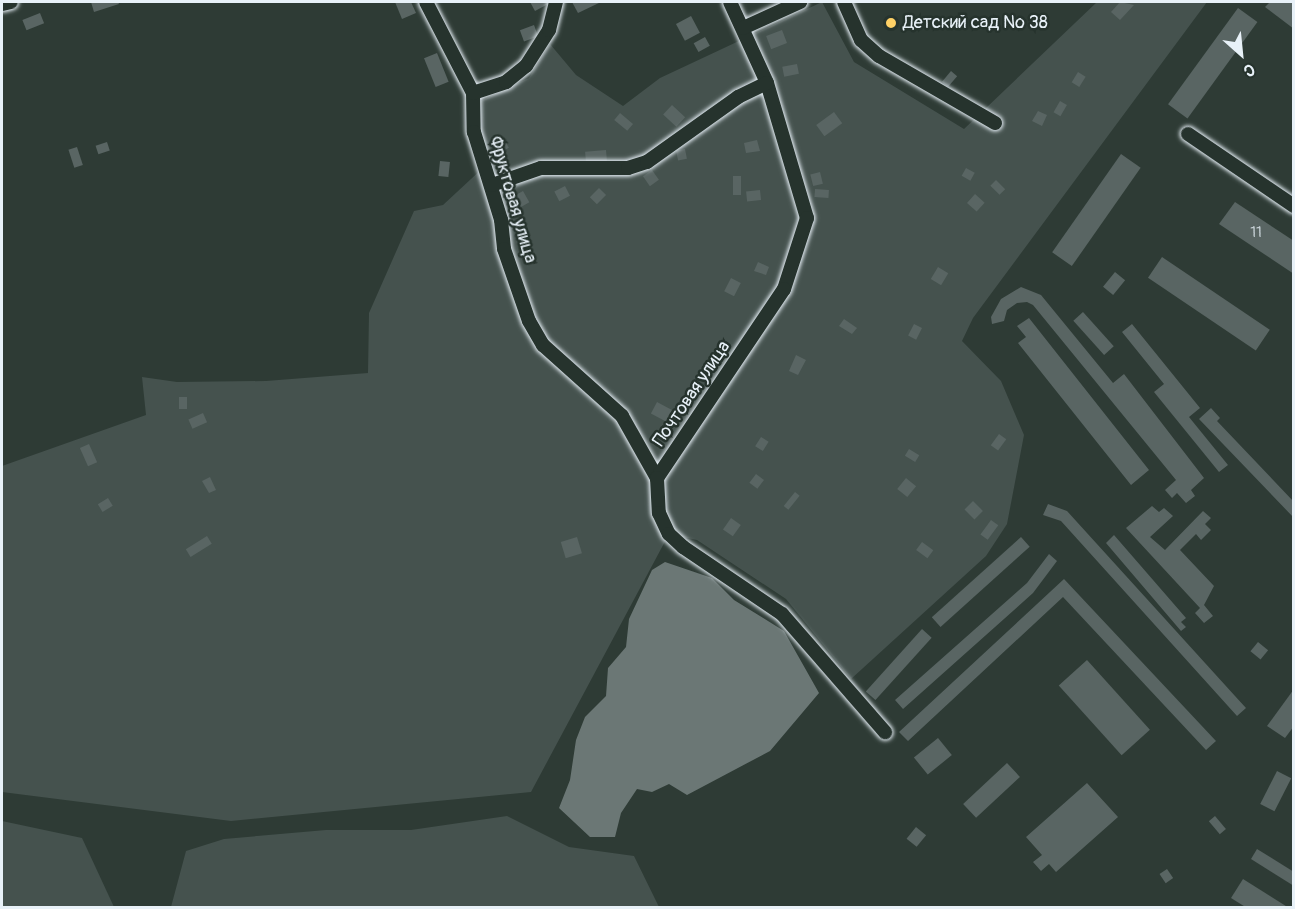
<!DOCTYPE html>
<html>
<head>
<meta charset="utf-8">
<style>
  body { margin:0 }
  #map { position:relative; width:1295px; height:909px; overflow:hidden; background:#2e3b35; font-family:Pangolin,sans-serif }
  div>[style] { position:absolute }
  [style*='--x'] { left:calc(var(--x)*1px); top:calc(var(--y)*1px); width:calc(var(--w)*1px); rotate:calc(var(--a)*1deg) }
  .green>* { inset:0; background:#45524e }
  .water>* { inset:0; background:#6b7775 }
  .building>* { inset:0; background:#596563; transform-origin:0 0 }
  .roads { filter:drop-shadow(0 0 2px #e8f1f8) drop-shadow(0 0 2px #e8f1f8) }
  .street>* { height:14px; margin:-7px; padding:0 7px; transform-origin:7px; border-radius:7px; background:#26332d }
  .dots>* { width:16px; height:16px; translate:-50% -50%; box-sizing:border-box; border:3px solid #26332d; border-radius:50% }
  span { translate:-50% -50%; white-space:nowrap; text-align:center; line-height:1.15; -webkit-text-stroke:5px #26332d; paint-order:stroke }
  .number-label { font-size:15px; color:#c4ced3 }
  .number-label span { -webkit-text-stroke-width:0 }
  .poi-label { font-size:18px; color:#e8f1f8 }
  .left { translate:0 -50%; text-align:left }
  .street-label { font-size:18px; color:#e8f1f8 }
  .frame { position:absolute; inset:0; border:3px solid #e8f1f8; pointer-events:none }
  .north { position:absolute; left:1211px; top:24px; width:60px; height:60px; -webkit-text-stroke:4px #26332d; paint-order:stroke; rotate:153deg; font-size:16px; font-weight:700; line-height:24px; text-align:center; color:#e8f1f8 }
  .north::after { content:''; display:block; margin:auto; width:21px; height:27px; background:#e8f1f8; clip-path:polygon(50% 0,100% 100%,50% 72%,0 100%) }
</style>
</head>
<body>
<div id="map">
  <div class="green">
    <div style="clip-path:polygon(822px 2px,854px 62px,964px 129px,1097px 2px,1207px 2px,973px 318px,962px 341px,1001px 381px,1024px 435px,1007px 524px,986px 556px,851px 679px,786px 599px,697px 540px,669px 534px,531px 792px,231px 821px,2px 792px,2px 466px,146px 415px,142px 377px,177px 382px,266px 381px,368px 373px,369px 313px,414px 211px,443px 205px,485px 166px,477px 103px,529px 78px,550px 44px,576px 75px,623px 106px,660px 78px)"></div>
    <div style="clip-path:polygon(507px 816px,569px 847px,634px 856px,659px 907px,171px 907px,186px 851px,224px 839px,326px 830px,411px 830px)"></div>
    <div style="clip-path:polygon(2px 821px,82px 838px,114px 907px,2px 907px)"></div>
  </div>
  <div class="water">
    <div style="clip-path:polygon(665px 562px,712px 578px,734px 600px,784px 631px,819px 693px,770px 751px,687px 795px,669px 784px,652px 792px,637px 789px,621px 813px,615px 837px,590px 837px,559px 808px,570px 780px,576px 740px,585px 717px,606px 696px,608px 668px,626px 647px,629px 619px,652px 570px)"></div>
  </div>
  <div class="building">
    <div style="clip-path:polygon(91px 2px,118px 2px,119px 4px,94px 12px)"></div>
    <div style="clip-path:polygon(395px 2px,411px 2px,416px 13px,402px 19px)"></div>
    <div style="clip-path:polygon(530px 2px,547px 2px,548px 4px,535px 11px)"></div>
    <div style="clip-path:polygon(572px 2px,601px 2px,578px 13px)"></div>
    <div style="clip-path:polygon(1120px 2px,1134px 5px,1120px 20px,1111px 12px)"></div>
    <div style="clip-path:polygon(1270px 2px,1294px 2px,1294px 29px,1265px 7px)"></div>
    <div style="left:1238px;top:8px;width:24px;height:119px;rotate:36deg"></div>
    <div style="left:40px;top:13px;width:11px;height:19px;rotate:68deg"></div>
    <div style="left:691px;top:16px;width:19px;height:17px;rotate:62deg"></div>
    <div style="left:534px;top:25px;width:12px;height:15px;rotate:70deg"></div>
    <div style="left:782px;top:30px;width:14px;height:17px;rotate:69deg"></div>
    <div style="left:705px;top:37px;width:10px;height:13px;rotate:61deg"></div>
    <div style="left:437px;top:53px;width:31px;height:14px;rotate:68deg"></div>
    <div style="left:797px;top:64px;width:10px;height:15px;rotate:79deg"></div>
    <div style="left:951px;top:71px;width:8px;height:14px;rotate:40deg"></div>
    <div style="left:1078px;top:72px;width:9px;height:12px;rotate:32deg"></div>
    <div style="left:1060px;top:101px;width:8px;height:13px;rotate:30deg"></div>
    <div style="left:672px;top:105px;width:18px;height:13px;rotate:43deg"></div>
    <div style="clip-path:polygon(1038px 111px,1047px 115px,1042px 126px,1032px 121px)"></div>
    <div style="left:834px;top:112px;width:14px;height:22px;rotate:54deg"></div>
    <div style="left:620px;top:113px;width:17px;height:9px;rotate:40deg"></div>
    <div style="left:504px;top:139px;width:10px;height:12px;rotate:61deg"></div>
    <div style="clip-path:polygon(757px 140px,760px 151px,746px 153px,744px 143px)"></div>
    <div style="left:107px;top:142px;width:9px;height:12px;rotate:72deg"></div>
    <div style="left:77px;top:147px;width:19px;height:9px;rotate:72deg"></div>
    <div style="left:685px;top:149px;width:10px;height:9px;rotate:79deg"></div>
    <div style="left:606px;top:150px;width:11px;height:21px;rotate:85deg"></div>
    <div style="left:1121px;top:154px;width:24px;height:120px;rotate:35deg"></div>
    <div style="left:440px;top:161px;width:10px;height:15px;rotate:6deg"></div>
    <div style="left:966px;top:168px;width:10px;height:9px;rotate:29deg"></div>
    <div style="left:652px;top:170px;width:12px;height:11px;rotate:55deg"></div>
    <div style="left:820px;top:172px;width:12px;height:10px;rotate:76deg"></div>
    <div style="left:733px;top:176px;width:8px;height:19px"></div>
    <div style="left:996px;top:180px;width:13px;height:8px;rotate:45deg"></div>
    <div style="left:565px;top:186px;width:11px;height:12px;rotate:63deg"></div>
    <div style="left:599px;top:188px;width:10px;height:13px;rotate:45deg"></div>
    <div style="left:815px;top:189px;width:14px;height:8px;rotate:4deg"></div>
    <div style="left:760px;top:190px;width:10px;height:14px;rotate:84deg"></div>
    <div style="left:523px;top:191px;width:13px;height:12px;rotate:61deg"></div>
    <div style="left:975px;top:194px;width:13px;height:12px;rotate:42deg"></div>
    <div style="clip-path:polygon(1235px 202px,1294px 241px,1294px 274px,1219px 224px)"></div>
    <div style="left:1162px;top:257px;width:130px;height:25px;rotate:34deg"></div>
    <div style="clip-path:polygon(758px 262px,769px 267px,766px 275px,754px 271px)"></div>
    <div style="left:938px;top:267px;width:12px;height:14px;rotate:31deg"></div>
    <div style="left:1115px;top:272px;width:13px;height:19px;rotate:39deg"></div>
    <div style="left:731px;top:278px;width:11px;height:15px;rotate:27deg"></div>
    <div style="clip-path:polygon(1021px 287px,1041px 295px,1113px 383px,1124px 374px,1204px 478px,1191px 490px,1195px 496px,1186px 503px,1177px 493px,1172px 498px,1165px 490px,1176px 480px,1033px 305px,1027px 302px,1017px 303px,1007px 310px,1004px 321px,992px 324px,991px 317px,1001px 299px)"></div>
    <div style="left:1083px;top:312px;width:46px;height:13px;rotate:48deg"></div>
    <div style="clip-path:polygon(1029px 318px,1149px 470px,1131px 485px,1018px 343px,1026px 337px,1017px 326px)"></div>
    <div style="clip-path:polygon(844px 319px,857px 328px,852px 334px,839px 326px)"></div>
    <div style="left:914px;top:324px;width:9px;height:13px;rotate:27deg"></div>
    <div style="clip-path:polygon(1132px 324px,1200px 408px,1189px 417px,1228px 465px,1219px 472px,1154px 392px,1164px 384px,1122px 332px)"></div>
    <div style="clip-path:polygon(796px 355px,806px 360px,798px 375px,789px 371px)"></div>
    <div style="left:179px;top:397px;width:8px;height:12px"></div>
    <div style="left:657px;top:402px;width:17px;height:13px;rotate:28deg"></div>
    <div style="clip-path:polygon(1211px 408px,1220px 418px,1217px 421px,1294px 502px,1294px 518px,1199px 419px)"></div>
    <div style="left:203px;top:413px;width:10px;height:16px;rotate:66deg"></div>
    <div style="left:999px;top:434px;width:9px;height:14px;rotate:36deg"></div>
    <div style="left:761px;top:437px;width:9px;height:11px;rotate:32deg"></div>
    <div style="left:89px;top:444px;width:20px;height:10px;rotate:66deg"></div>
    <div style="left:909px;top:449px;width:12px;height:8px;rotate:31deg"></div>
    <div style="left:756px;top:474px;width:10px;height:11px;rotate:37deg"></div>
    <div style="clip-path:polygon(210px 477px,216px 490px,209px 493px,202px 481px)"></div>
    <div style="left:906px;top:478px;width:13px;height:14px;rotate:39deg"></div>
    <div style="left:795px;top:492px;width:6px;height:18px;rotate:39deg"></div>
    <div style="left:108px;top:498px;width:9px;height:12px;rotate:58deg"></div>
    <div style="left:973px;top:501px;width:14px;height:12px;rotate:45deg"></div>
    <div style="clip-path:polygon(1048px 504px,1067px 511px,1235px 696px,1246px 708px,1237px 716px,1061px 521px,1043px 515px)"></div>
    <div style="clip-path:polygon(1152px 506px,1159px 512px,1164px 508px,1173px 516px,1150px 537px,1165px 550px,1203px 511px,1211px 518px,1205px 524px,1211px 530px,1201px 540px,1196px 534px,1180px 550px,1214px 586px,1204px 605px,1213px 616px,1204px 623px,1195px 613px,1200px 608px,1126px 528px)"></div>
    <div style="left:731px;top:518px;width:12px;height:14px;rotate:35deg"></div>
    <div style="left:991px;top:520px;width:9px;height:18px;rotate:36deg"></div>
    <div style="clip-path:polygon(1114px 535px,1186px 618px,1181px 622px,1186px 627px,1181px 631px,1106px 543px)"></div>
    <div style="left:207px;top:536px;width:9px;height:25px;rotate:58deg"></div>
    <div style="left:577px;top:537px;width:17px;height:17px;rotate:73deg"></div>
    <div style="left:1021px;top:537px;width:13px;height:120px;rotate:48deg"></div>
    <div style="left:922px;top:542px;width:14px;height:10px;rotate:36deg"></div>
    <div style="clip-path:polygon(1049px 554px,1057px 561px,1033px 593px,903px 709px,895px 700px,1027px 583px)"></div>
    <div style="clip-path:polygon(1064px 579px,1216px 741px,1206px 750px,1063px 597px,908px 741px,899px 732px)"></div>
    <div style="left:922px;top:629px;width:13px;height:84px;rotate:42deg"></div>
    <div style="left:1258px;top:642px;width:13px;height:12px;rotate:39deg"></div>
    <div style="left:1087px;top:660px;width:94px;height:38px;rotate:48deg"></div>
    <div style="clip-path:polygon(1294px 689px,1294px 726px,1285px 738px,1267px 726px)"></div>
    <div style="left:938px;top:738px;width:22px;height:31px;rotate:51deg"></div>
    <div style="left:1007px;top:763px;width:19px;height:60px;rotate:47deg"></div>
    <div style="left:1277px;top:771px;width:16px;height:37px;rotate:27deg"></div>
    <div style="clip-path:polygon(1087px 783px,1118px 817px,1056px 872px,1049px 864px,1041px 871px,1033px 862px,1042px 855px,1026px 837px)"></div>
    <div style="left:1215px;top:816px;width:17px;height:8px;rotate:50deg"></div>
    <div style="left:916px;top:827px;width:13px;height:15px;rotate:39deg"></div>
    <div style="clip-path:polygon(1257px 849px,1294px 872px,1294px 886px,1251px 859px)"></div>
    <div style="left:1167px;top:869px;width:11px;height:9px;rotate:56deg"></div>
    <div style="clip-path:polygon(1243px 879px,1289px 908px,1247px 908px,1231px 898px)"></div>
  </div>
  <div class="roads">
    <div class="street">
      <div style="--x:426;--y:2;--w:102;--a:62.7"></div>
      <div style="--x:473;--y:93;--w:39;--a:89"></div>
      <div style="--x:474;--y:132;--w:92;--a:72.9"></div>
      <div style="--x:501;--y:220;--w:29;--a:84"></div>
      <div style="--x:504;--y:249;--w:76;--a:70.9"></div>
      <div style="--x:529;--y:321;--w:28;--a:60"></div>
      <div style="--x:543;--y:345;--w:106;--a:41.9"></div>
      <div style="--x:622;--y:416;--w:71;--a:60.6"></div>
      <div style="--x:730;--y:2;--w:89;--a:65.4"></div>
      <div style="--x:767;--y:83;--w:141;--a:73.5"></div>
      <div style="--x:807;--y:218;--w:75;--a:107.9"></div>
      <div style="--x:784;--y:289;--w:228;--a:123.9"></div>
      <div style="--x:657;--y:478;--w:35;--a:87"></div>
      <div style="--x:659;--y:513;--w:23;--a:65"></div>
      <div style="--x:669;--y:534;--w:19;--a:43"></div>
      <div style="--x:683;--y:547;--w:120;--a:34.1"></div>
      <div style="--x:782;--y:614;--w:157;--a:48.9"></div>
      <div style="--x:844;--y:2;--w:42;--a:65.9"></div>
      <div style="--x:861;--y:40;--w:24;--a:42"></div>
      <div style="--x:879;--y:56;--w:134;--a:30"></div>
      <div style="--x:2;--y:4;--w:9;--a:-13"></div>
      <div style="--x:743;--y:28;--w:63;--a:-24.5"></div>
      <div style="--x:473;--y:93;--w:35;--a:-18"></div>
      <div style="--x:506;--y:82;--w:26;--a:-39"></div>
      <div style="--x:526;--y:66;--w:43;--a:-57.4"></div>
      <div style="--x:549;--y:30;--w:29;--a:-76"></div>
      <div style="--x:1188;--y:134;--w:128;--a:34.2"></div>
      <div style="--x:492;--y:185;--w:52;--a:-19.1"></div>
      <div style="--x:541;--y:168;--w:87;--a:0"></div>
      <div style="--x:628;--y:168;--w:20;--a:-18"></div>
      <div style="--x:647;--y:162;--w:112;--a:-35.5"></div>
      <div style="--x:738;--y:97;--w:32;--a:-26"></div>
    </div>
  </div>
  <div class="dots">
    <div style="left:891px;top:23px;background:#ffd166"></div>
  </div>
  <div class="number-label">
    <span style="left:1256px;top:233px">11</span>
  </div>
  <div class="poi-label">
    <span class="left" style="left:903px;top:23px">Детский сад № 38</span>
  </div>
  <div class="street-label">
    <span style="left:512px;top:200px;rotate:74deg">Фруктовая улица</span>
    <span style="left:692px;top:394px;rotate:-56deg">Почтовая улица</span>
  </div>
  <div class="frame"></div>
  <div class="north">С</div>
</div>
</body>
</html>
